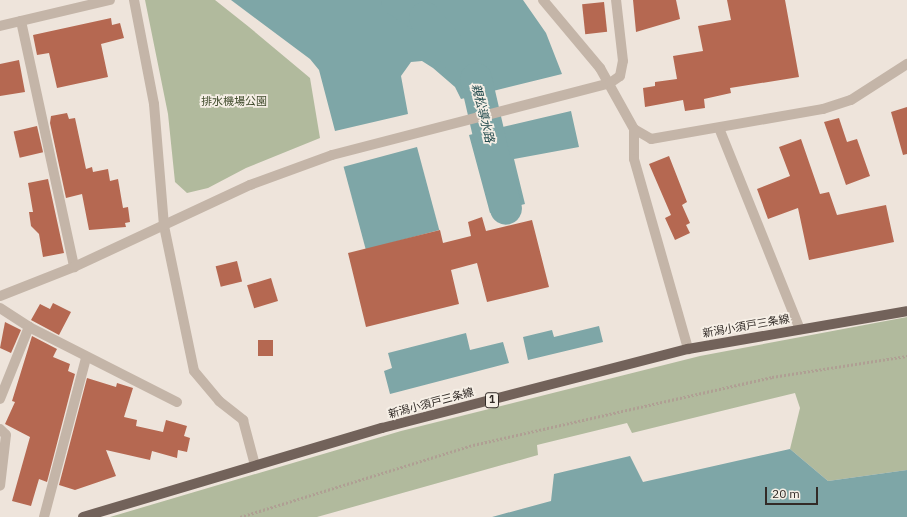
<!DOCTYPE html>
<html>
<head>
<meta charset="utf-8">
<style>
  body { margin:0 }
  #map { position:relative; width:907px; height:517px; overflow:hidden; background:#eee4db; font-family:"IBM Plex Sans","Noto Sans JP",sans-serif }
  div>[style] { position:absolute }
  [style*='--x'] { left:calc(var(--x)*1px); top:calc(var(--y)*1px); width:calc(var(--w)*1px); rotate:calc(var(--a)*1deg) }
  .green>* { inset:0; background:#b1ba9d }
  .water>* { inset:0; background:#7ea6a7; transform-origin:0 0 }
  .river>* { height:32px; margin:-16px; padding:0 16px; transform-origin:16px; border-radius:16px; background:#7ea6a7 }
  .building>* { inset:0; background:#b56851; transform-origin:0 0 }
  .path>* { height:2.5px; margin-top:-1.25px; transform-origin:0; background:repeating-linear-gradient(90deg,#af9f93 0 2px,transparent 0 4px) }
  .minor>* { height:10px; margin:-5px; padding:0 5px; transform-origin:5px; border-radius:5px; background:#c4b5a8 }
  .major>* { height:10px; margin:-5px; padding:0 5px; transform-origin:5px; border-radius:5px; background:#72625a }
  span { translate:-50% -50%; white-space:nowrap; text-align:center; line-height:1.15; -webkit-text-stroke:3.5px #f6efe6; paint-order:stroke }
  .shield-label span { padding:1px 3px; background:#f6efe6; border:1px solid; border-radius:3px; -webkit-text-stroke-width:0 }
  .shield-label { font-size:10px; color:#322b27; font-weight:700 }
  .park-label { font-size:11px; color:#424d2e }
  .street-label { font-size:11px; color:#322b27 }
  .water-label { font-size:12px; color:#234b4e; font-style:italic }
  .scale { position:absolute; left:765px; top:487px; width:53px; height:18px; box-sizing:border-box; border:2px solid #322b27; border-top:0; padding-left:5px; font-size:12px; line-height:14px; white-space:nowrap; color:#322b27; -webkit-text-stroke:3px #f6efe6; paint-order:stroke }
</style>
</head>
<body>
<div id="map">
  <div class="green">
    <div style="clip-path:polygon(145px 0,215px 0,249px 27px,310px 78px,320px 138px,246px 168px,208px 188px,187px 193px,175px 182px,168px 114px)"></div>
    <div style="clip-path:polygon(907px 317px,907px 470px,828px 481px,790px 449px,800px 408px,795px 393px,632px 433px,627px 423px,537px 445px,538px 455px,317px 517px,110px 517px,401px 431px,700px 356px)"></div>
  </div>
  <div class="water">
    <div style="clip-path:polygon(231px 0,523px 0,546px 33px,562px 74px,461px 99px,455px 87px,433px 68px,422px 61px,411px 62px,401px 76px,408px 114px,335px 131px,319px 70px,310px 59px)"></div>
    <div style="clip-path:polygon(571px 111px,579px 147px,514px 159px,525px 204px,490px 213px,469px 135px)"></div>
    <div style="left:417px;top:147px;width:86px;height:76px;rotate:75deg"></div>
    <div style="clip-path:polygon(599px 326px,603px 342px,528px 360px,523px 337px,552px 330px,554px 337px)"></div>
    <div style="clip-path:polygon(466px 333px,470px 350px,503px 342px,509px 363px,390px 394px,384px 371px,392px 368px,388px 353px)"></div>
    <div style="clip-path:polygon(790px 449px,828px 481px,907px 470px,907px 517px,492px 517px,551px 501px,554px 474px,630px 456px,643px 482px)"></div>
  </div>
  <div class="river">
    <div style="--x:397;--y:0;--w:33;--a:33"></div>
    <div style="--x:425;--y:18;--w:80;--a:50.1"></div>
    <div style="--x:476;--y:79;--w:133;--a:77"></div>
  </div>
  <div class="building">
    <div style="clip-path:polygon(633px 0,676px 0,680px 19px,636px 32px)"></div>
    <div style="clip-path:polygon(727px 0,785px 0,799px 77px,730px 88px,731px 93px,704px 99px,705px 108px,685px 111px,683px 100px,645px 107px,643px 88px,655px 86px,655px 82px,677px 79px,673px 56px,703px 51px,698px 26px,731px 20px)"></div>
    <div style="left:604px;top:2px;width:30px;height:22px;rotate:84deg"></div>
    <div style="clip-path:polygon(111px 18px,112px 25px,120px 23px,124px 38px,101px 44px,108px 77px,57px 88px,49px 53px,37px 55px,33px 35px)"></div>
    <div style="clip-path:polygon(19px 60px,25px 92px,0 96px,0 64px)"></div>
    <div style="clip-path:polygon(907px 107px,907px 154px,903px 155px,891px 112px)"></div>
    <div style="clip-path:polygon(67px 113px,69px 119px,75px 118px,86px 169px,92px 167px,93px 172px,108px 169px,110px 181px,118px 179px,123px 208px,128px 207px,130px 222px,125px 223px,126px 227px,89px 230px,82px 194px,66px 198px,50px 123px,51px 116px)"></div>
    <div style="clip-path:polygon(839px 118px,847px 142px,857px 139px,870px 176px,846px 185px,824px 122px)"></div>
    <div style="left:37px;top:126px;width:27px;height:24px;rotate:77deg"></div>
    <div style="clip-path:polygon(801px 139px,820px 194px,829px 192px,837px 215px,886px 205px,894px 242px,809px 260px,798px 208px,768px 219px,757px 189px,790px 176px,779px 147px)"></div>
    <div style="clip-path:polygon(669px 156px,687px 202px,682px 205px,690px 223px,686px 225px,690px 233px,675px 240px,665px 218px,671px 215px,649px 164px)"></div>
    <div style="clip-path:polygon(48px 179px,64px 253px,43px 257px,39px 234px,31px 226px,29px 212px,33px 212px,28px 183px)"></div>
    <div style="clip-path:polygon(482px 217px,486px 231px,532px 220px,549px 287px,487px 302px,477px 263px,451px 270px,459px 304px,366px 327px,348px 253px,440px 230px,443px 243px,471px 236px,468px 222px)"></div>
    <div style="left:237px;top:261px;width:21px;height:22px;rotate:76deg"></div>
    <div style="left:271px;top:278px;width:24px;height:25px;rotate:73deg"></div>
    <div style="clip-path:polygon(53px 303px,71px 312px,59px 335px,31px 320px,40px 304px,50px 309px)"></div>
    <div style="clip-path:polygon(5px 322px,21px 330px,11px 353px,0 348px)"></div>
    <div style="clip-path:polygon(32px 336px,57px 349px,53px 357px,70px 364px,68px 371px,75px 374px,47px 482px,39px 479px,31px 506px,12px 501px,30px 437px,5px 424px,15px 402px,12px 401px)"></div>
    <div style="left:258px;top:340px;width:15px;height:16px"></div>
    <div style="clip-path:polygon(87px 378px,116px 387px,117px 383px,133px 388px,124px 417px,137px 420px,136px 426px,163px 432px,166px 420px,187px 426px,184px 436px,190px 438px,187px 452px,178px 450px,177px 458px,152px 451px,150px 460px,106px 450px,116px 476px,75px 490px,59px 485px)"></div>
  </div>
  <div class="path">
    <div style="--x:240;--y:517;--w:244;--a:-17.2"></div>
    <div style="--x:473;--y:445;--w:307;--a:-12.8"></div>
    <div style="--x:772;--y:377;--w:137;--a:-8.8"></div>
  </div>
  <div class="minor">
    <div style="--x:134;--y:0;--w:106;--a:79.1"></div>
    <div style="--x:154;--y:104;--w:122;--a:85.3"></div>
    <div style="--x:164;--y:226;--w:148;--a:78.3"></div>
    <div style="--x:194;--y:371;--w:39;--a:50"></div>
    <div style="--x:219;--y:401;--w:31;--a:38"></div>
    <div style="--x:243;--y:420;--w:47;--a:75.1"></div>
    <div style="--x:543;--y:0;--w:89;--a:50"></div>
    <div style="--x:600;--y:68;--w:70;--a:60.9"></div>
    <div style="--x:634;--y:129;--w:20;--a:30"></div>
    <div style="--x:651;--y:139;--w:175;--a:-9.9"></div>
    <div style="--x:823;--y:109;--w:29;--a:-18"></div>
    <div style="--x:851;--y:100;--w:67;--a:-32.7"></div>
    <div style="--x:21;--y:21;--w:252;--a:77.8"></div>
    <div style="--x:0;--y:26;--w:113;--a:-13.3"></div>
    <div style="--x:719;--y:128;--w:217;--a:68.1"></div>
    <div style="--x:634;--y:129;--w:30;--a:90"></div>
    <div style="--x:634;--y:159;--w:198;--a:74.1"></div>
    <div style="--x:0;--y:296;--w:79;--a:-21.4"></div>
    <div style="--x:74;--y:267;--w:194;--a:-25"></div>
    <div style="--x:250;--y:185;--w:87;--a:-20.1"></div>
    <div style="--x:332;--y:155;--w:287;--a:-14.5"></div>
    <div style="--x:610;--y:83;--w:12;--a:-35"></div>
    <div style="--x:620;--y:76;--w:15;--a:-79"></div>
    <div style="--x:623;--y:61;--w:61;--a:-96.5"></div>
    <div style="--x:0;--y:308;--w:35;--a:33"></div>
    <div style="--x:29;--y:327;--w:166;--a:26.9"></div>
    <div style="--x:0;--y:399;--w:78;--a:-68.1"></div>
    <div style="--x:0;--y:429;--w:8;--a:45"></div>
    <div style="--x:6;--y:435;--w:51;--a:96.7"></div>
    <div style="--x:44;--y:517;--w:164;--a:-75.2"></div>
  </div>
  <div class="major">
    <div style="--x:83;--y:517;--w:312;--a:-16.6"></div>
    <div style="--x:382;--y:428;--w:316;--a:-14.5"></div>
    <div style="--x:688;--y:349;--w:222;--a:-9.8"></div>
  </div>
  <div class="shield-label">
    <span style="left:492px;top:400px">1</span>
  </div>
  <div class="park-label">
    <span style="left:234px;top:101px">排水機場公園</span>
  </div>
  <div class="street-label">
    <span style="left:746px;top:326px;rotate:-10deg">新潟小須戸三条線</span>
    <span style="left:431px;top:403px;rotate:-15deg">新潟小須戸三条線</span>
  </div>
  <div class="water-label">
    <span style="left:483px;top:113px;rotate:76deg">親松導水路</span>
  </div>
  <div class="scale">20 m</div>
</div>
</body>
</html>
